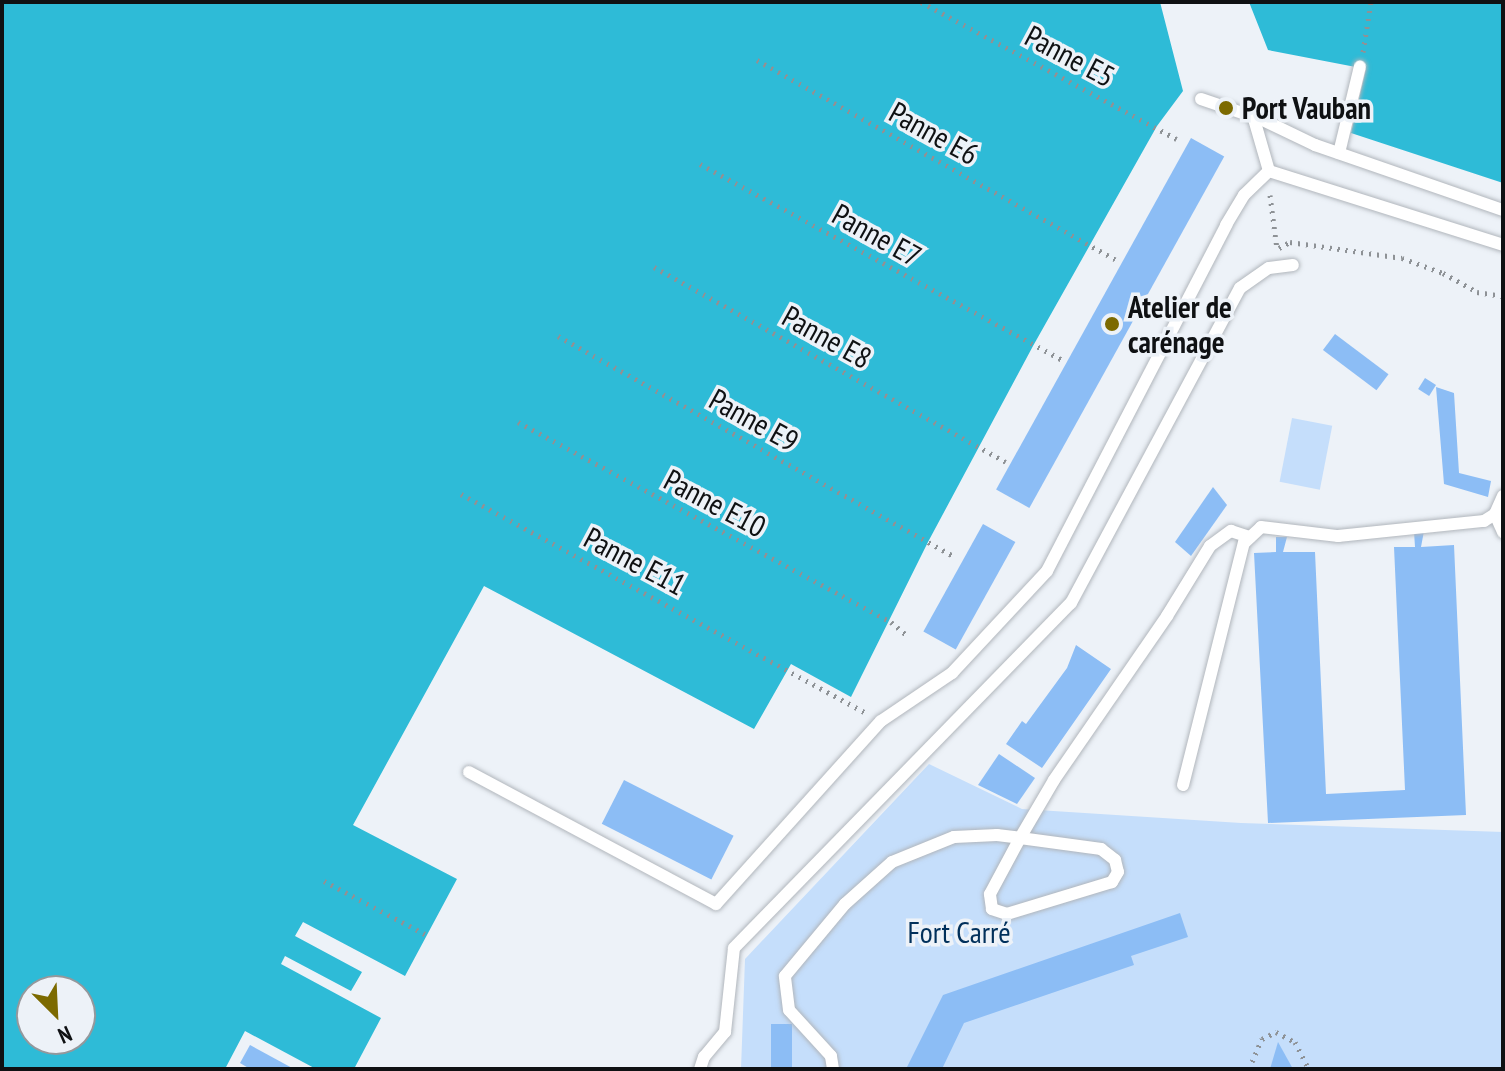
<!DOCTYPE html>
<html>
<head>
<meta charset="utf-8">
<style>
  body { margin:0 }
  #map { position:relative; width:1505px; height:1071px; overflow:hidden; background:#edf2f8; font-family:"PT Sans Narrow",sans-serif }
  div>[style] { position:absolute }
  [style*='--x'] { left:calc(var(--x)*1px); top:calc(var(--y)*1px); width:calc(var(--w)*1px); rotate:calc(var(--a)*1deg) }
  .green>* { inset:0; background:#c5defb; transform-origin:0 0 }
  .water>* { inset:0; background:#2ebbd7 }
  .building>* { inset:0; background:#8cbdf5; transform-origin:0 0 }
  .path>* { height:5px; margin-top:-2.5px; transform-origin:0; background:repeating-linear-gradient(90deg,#8e9296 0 2px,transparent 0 8px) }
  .roads { filter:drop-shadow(0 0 2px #b1b6bc) drop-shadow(0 0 2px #b1b6bc) }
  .service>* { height:12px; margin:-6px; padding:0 6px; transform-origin:6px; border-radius:6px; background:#fff }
  .dots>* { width:22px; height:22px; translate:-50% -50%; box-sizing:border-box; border:4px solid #edf2f8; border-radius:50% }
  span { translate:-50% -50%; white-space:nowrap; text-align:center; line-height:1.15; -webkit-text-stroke:7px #edf2f8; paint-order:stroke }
  .street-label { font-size:30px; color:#0f1113 }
  .poi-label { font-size:30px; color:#0f1113; font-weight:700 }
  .left { translate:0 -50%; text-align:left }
  .park-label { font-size:30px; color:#01305b }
  .frame { position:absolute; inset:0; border:4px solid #0f1113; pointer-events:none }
  .north { position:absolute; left:16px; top:975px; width:80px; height:80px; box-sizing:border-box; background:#edf2f8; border:2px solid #94989c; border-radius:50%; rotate:156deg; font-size:22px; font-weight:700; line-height:32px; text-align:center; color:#0f1113 }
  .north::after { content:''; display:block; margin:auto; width:28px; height:36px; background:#7c6a00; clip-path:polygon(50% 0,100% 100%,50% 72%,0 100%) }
</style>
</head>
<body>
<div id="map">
  <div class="green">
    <div style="left:1292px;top:418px;width:41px;height:65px;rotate:11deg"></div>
    <div style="clip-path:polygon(929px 764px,1022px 809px,1241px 823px,1503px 832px,1503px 1069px,741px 1069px,745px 959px)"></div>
  </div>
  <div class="water">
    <div style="clip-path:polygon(evenodd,2px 2px,1160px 2px,1183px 91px,1157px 126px,1033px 346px,928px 542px,851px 697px,791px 664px,754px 729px,484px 586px,353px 825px,457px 879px,405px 976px,303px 922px,295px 936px,362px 972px,351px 991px,285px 956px,281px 964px,381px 1018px,354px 1069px,316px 1069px,245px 1031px,225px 1069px,2px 1069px,2px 2px,32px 991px,80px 991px,80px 1039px,32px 1039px,32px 991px)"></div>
    <div style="clip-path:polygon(1249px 2px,1503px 2px,1503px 183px,1351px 133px,1366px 69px,1268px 50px)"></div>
  </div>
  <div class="building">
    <div style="left:1191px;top:138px;width:38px;height:402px;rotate:29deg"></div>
    <div style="left:1335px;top:334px;width:67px;height:20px;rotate:37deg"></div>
    <div style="left:1425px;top:378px;width:13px;height:13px;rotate:32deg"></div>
    <div style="clip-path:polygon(1436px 387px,1454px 393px,1459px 473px,1491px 481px,1488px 497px,1444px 484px)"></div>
    <div style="clip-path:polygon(1213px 487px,1227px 505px,1191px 556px,1175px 542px)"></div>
    <div style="left:983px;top:524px;width:37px;height:123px;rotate:29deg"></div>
    <div style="clip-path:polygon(1424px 531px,1421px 547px,1454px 545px,1466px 815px,1268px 823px,1254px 553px,1276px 552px,1276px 537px,1287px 537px,1283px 552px,1315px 552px,1326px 794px,1405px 790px,1394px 547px,1415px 547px,1414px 532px)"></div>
    <div style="clip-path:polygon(1076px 645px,1111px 669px,1042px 768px,1006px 744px,1022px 721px,1026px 724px,1067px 668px)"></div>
    <div style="clip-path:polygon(999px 754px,1035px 778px,1017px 804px,978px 785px)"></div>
    <div style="left:624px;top:780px;width:123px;height:49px;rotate:27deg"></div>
    <div style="clip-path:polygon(1180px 913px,1188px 937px,1131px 956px,1134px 965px,964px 1023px,942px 1069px,906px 1069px,943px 995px)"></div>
    <div style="left:771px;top:1024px;width:21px;height:45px"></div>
    <div style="clip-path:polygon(1278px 1042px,1293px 1069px,1270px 1069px)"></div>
    <div style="clip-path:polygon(250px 1045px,294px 1069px,250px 1069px,240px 1063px)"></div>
  </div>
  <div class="path">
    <div style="--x:921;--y:2;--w:290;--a:28.2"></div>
    <div style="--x:1363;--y:52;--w:51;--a:-80.9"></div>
    <div style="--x:757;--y:60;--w:410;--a:29.1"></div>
    <div style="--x:700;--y:164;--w:412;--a:28.4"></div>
    <div style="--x:1270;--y:195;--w:54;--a:82.6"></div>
    <div style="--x:1279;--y:248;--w:13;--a:-29"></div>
    <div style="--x:1290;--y:242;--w:113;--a:8.1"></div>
    <div style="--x:1402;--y:258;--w:44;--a:20.1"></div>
    <div style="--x:1443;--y:273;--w:39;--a:29"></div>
    <div style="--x:1477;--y:292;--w:26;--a:9"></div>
    <div style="--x:654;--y:267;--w:402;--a:29"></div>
    <div style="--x:558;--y:336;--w:454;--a:29.1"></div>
    <div style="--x:518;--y:422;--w:423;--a:28.2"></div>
    <div style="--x:891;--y:622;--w:23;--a:40"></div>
    <div style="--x:461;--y:494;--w:459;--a:28.4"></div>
    <div style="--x:324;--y:881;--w:116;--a:27.7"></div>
    <div style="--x:1249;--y:1069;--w:33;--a:-67"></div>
    <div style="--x:1262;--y:1039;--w:16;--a:-27"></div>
    <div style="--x:1276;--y:1032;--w:21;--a:28"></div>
    <div style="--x:1295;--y:1042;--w:30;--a:63"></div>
  </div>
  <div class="roads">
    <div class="service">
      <div style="--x:1201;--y:99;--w:65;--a:18.7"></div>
      <div style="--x:1263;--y:120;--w:58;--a:25.7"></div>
      <div style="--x:1315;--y:145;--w:199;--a:19.1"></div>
      <div style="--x:1254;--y:119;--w:54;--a:73.9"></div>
      <div style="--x:1269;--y:171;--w:245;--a:17.5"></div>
      <div style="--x:1339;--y:153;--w:89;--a:-76.4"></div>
      <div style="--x:1495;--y:514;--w:20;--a:66"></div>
      <div style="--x:469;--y:772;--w:280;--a:28.1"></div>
      <div style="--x:716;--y:904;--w:246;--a:-48"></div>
      <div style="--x:881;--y:721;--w:86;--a:-34.1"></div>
      <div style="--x:952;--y:673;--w:139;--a:-47"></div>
      <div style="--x:1047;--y:571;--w:390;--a:-62.6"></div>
      <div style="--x:1226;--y:225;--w:35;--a:-59"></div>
      <div style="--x:1244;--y:195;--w:35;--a:-44"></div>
      <div style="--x:1183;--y:785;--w:250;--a:-75.9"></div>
      <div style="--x:1244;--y:543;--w:23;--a:-43"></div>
      <div style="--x:1261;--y:527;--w:78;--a:6.7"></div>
      <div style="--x:1338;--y:536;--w:147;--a:-5.9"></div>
      <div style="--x:1484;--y:521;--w:13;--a:-32"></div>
      <div style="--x:1495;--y:514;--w:20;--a:-66"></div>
      <div style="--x:700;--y:1069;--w:13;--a:-72"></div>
      <div style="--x:704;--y:1057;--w:33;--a:-50"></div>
      <div style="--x:725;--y:1032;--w:84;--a:-83.9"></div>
      <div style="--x:734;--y:948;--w:482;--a:-45.7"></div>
      <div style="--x:1071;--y:603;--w:357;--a:-61.8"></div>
      <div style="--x:1240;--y:288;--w:35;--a:-35"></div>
      <div style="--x:1269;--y:268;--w:24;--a:-7"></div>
      <div style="--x:833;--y:1069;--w:13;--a:-99"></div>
      <div style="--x:831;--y:1056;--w:62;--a:-132.4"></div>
      <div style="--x:789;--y:1010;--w:34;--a:-97"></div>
      <div style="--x:785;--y:976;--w:94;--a:-50.2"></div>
      <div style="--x:845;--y:904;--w:63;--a:-41.8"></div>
      <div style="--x:892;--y:862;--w:67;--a:-22"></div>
      <div style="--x:954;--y:837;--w:43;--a:-2.7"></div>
      <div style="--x:997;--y:835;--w:23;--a:7"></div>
      <div style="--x:1020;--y:838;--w:82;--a:7.7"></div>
      <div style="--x:1101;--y:849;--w:18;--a:38"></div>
      <div style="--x:1115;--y:860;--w:12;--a:76"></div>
      <div style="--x:1118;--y:872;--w:12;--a:121"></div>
      <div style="--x:1112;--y:882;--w:110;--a:163.1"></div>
      <div style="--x:1007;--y:914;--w:16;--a:-162"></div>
      <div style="--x:992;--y:909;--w:15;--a:-98"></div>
      <div style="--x:990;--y:894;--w:64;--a:-61.8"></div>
      <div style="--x:1020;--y:838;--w:67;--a:-59.6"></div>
      <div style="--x:1054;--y:780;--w:199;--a:-55.4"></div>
      <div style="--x:1167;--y:616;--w:82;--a:-58.4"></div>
      <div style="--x:1210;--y:546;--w:26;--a:-36"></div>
      <div style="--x:1231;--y:531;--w:20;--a:18"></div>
    </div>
  </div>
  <div class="dots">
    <div style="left:1226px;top:108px;background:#7c6a00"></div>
    <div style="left:1112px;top:324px;background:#7c6a00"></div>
  </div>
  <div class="street-label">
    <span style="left:1070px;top:56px;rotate:28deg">Panne E5</span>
    <span style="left:934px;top:133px;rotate:29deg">Panne E6</span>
    <span style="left:877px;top:235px;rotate:29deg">Panne E7</span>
    <span style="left:827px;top:337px;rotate:29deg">Panne E8</span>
    <span style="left:754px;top:420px;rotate:29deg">Panne E9</span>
    <span style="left:715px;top:503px;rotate:28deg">Panne E10</span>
    <span style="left:635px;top:561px;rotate:28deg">Panne E11</span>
  </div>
  <div class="poi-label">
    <span class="left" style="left:1242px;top:108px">Port Vauban</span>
    <span class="left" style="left:1128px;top:324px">Atelier de<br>carénage</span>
  </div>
  <div class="park-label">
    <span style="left:959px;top:932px">Fort Carré</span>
  </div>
  <div class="frame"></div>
  <div class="north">N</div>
</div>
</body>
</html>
